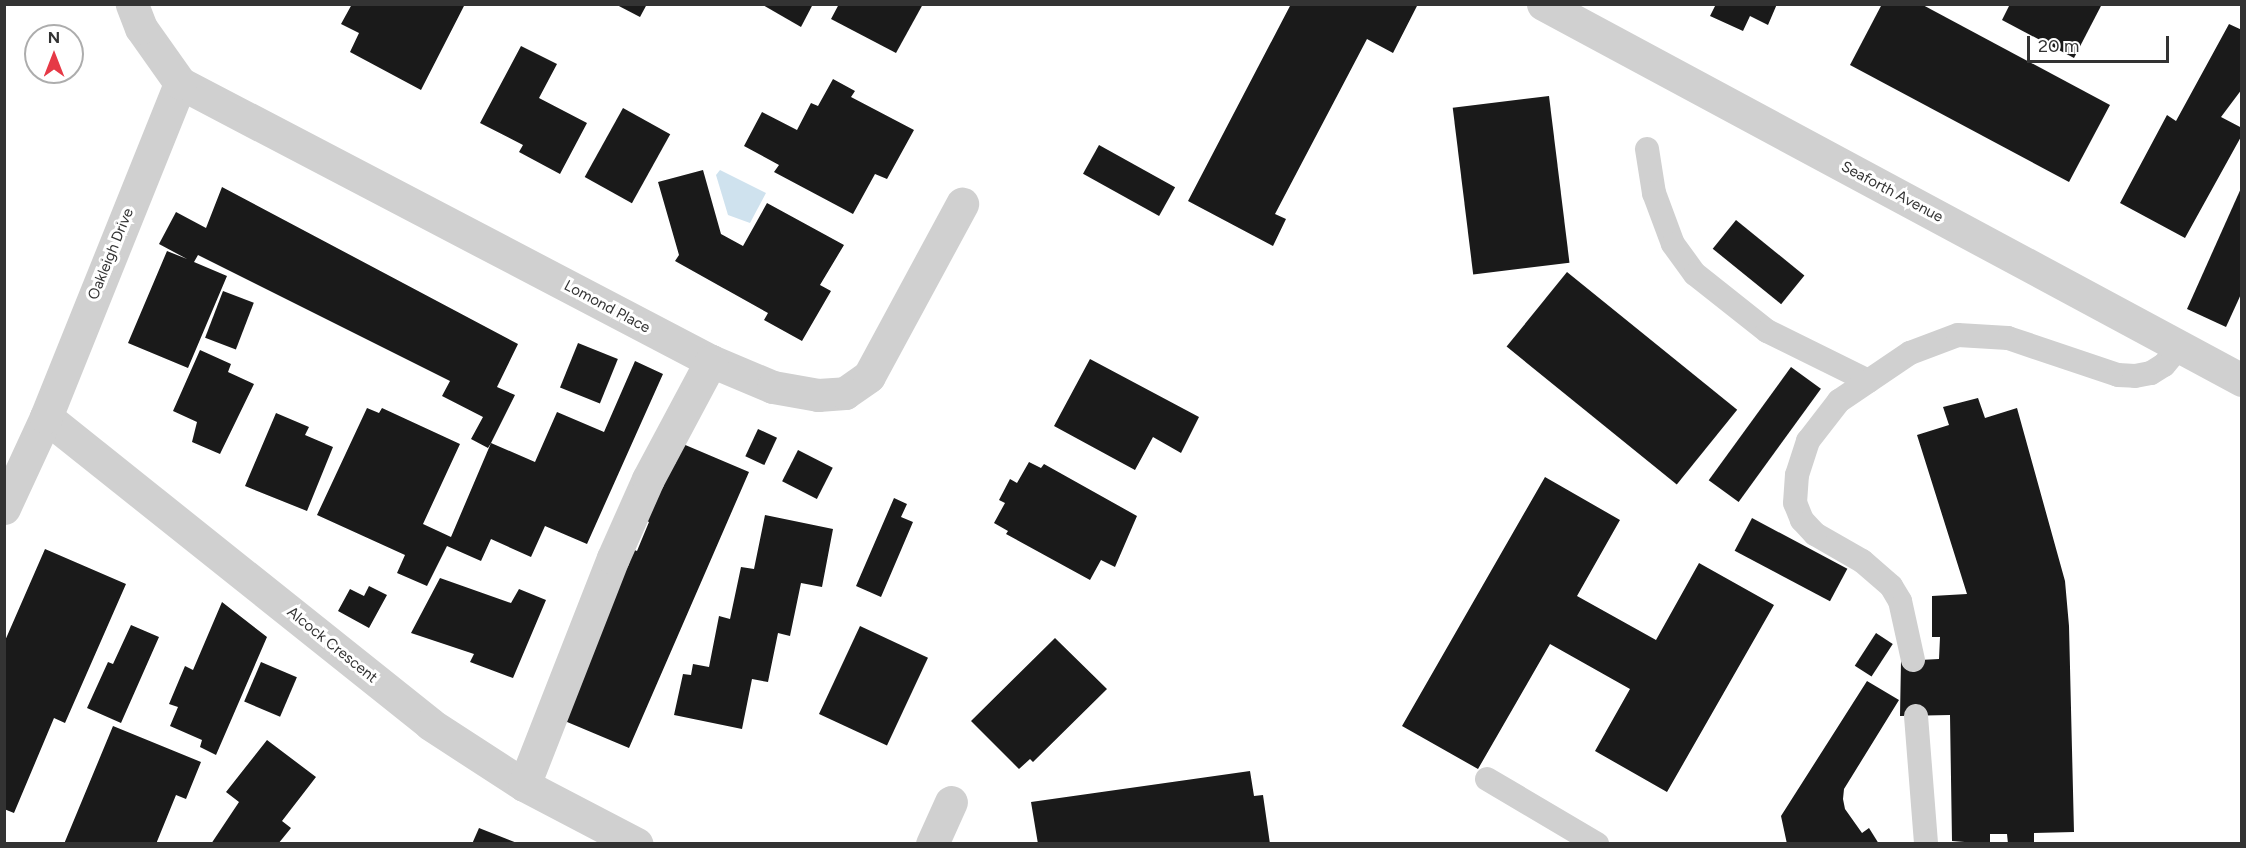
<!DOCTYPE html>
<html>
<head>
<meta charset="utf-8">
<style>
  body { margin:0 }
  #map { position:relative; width:2246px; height:848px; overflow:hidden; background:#fff; font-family:Figtree,sans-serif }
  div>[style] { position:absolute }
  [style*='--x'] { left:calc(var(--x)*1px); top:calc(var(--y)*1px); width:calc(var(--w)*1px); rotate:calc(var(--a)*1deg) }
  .water>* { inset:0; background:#cfe2ee }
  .building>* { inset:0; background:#1a1a1a; transform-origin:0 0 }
  .lane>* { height:24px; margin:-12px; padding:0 12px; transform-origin:12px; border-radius:12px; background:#d0d0d0 }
  .street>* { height:33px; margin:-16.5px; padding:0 16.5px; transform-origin:16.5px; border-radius:16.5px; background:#d0d0d0 }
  span { translate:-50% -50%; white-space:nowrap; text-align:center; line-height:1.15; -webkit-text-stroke:6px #fff; paint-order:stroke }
  .street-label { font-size:15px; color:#333 }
  .frame { position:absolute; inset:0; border:6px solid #333; pointer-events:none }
  .north { position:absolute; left:24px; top:24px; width:60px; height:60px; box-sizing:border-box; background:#fff; border:2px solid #adadad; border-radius:50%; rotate:0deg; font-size:16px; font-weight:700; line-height:24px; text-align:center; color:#333 }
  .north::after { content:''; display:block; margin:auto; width:21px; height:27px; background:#e63946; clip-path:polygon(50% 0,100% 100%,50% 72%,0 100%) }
  .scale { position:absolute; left:2027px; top:36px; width:142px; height:27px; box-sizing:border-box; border:3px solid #333; border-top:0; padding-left:8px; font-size:18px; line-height:21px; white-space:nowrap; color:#333; -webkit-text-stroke:4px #fff; paint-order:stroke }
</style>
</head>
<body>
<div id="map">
  <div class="water">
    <div style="clip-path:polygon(720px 170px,766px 193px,750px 223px,728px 215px,716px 175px)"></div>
  </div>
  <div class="building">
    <div style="clip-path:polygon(352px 4px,465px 4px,421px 90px,350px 52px,359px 33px,341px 24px)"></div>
    <div style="clip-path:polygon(615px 4px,647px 4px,640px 17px)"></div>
    <div style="clip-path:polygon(761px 4px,813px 4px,801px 27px)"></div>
    <div style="clip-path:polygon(839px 4px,923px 4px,896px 53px,831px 19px)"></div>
    <div style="clip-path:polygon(1291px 4px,1418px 4px,1393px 53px,1367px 39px,1275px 214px,1286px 219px,1273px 246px,1188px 201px)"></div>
    <div style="clip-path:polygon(1716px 4px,1777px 4px,1768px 25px,1750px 16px,1743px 31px,1710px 16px)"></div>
    <div style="clip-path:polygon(1882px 4px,1921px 4px,2110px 105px,2069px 182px,1850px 65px)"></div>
    <div style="clip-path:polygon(2010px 4px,2102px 4px,2074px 58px,2002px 20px)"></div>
    <div style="clip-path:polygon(2229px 24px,2242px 30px,2242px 89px,2221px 117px,2242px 128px,2242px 135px,2185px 238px,2120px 203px,2167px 115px,2176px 121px)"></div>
    <div style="clip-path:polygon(521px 46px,557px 64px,539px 98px,587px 123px,560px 174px,519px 152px,523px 145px,480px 123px)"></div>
    <div style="clip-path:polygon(833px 79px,855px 91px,851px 97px,914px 130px,887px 179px,875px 174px,853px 214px,774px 172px,779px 165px,744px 146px,762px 112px,797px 130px,811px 103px,818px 106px)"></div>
    <div style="left:1549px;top:96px;width:168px;height:97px;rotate:83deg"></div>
    <div style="left:623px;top:108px;width:54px;height:79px;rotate:29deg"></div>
    <div style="left:1099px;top:145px;width:87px;height:33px;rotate:29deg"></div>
    <div style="clip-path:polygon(703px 170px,721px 234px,743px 246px,767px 203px,844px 245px,820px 285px,831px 291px,802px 341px,764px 320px,768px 313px,675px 261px,679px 255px,658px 182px)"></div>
    <div style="clip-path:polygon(2242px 186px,2242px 292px,2226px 327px,2187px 309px)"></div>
    <div style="clip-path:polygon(222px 187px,518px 344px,497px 387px,515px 395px,491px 443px,535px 462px,557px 412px,604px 432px,635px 361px,663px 374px,587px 544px,545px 526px,531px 557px,491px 539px,481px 561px,447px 546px,427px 586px,397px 573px,405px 555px,317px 515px,367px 408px,379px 413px,382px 408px,460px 444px,423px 524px,451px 537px,491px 443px,488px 448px,471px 439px,483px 417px,442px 396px,450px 381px,198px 255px,194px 262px,227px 276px,188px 368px,128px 343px,167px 251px,187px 259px,159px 244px,176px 212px,206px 228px)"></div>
    <div style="left:1736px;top:220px;width:88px;height:37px;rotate:39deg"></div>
    <div style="left:1567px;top:272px;width:219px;height:96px;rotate:39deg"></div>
    <div style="left:223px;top:291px;width:33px;height:50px;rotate:21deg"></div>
    <div style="left:578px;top:343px;width:43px;height:48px;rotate:22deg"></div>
    <div style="clip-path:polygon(200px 350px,231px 364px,228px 372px,254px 384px,220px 454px,192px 442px,197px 422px,173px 411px)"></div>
    <div style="clip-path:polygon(1090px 359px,1199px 417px,1181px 453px,1153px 437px,1135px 470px,1054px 426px)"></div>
    <div style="left:1791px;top:367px;width:37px;height:140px;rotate:36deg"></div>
    <div style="clip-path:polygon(1978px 398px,1985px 418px,2017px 408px,2065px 581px,2069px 626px,2074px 832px,2034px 833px,2034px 844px,2008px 844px,2007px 834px,1990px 834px,1990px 844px,1952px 841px,1950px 715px,1900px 716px,1901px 661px,1939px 659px,1940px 637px,1932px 637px,1932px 596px,1967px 594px,1917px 435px,1949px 425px,1943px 407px)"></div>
    <div style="clip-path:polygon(276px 413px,309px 427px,305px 435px,333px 447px,307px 511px,245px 486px)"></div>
    <div style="left:758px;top:429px;width:21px;height:30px;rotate:25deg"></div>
    <div style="clip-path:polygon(683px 444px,749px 472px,629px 748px,560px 719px,629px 548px,637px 551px,649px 522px,643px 519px,668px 461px,675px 464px)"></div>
    <div style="left:798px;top:450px;width:39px;height:35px;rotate:27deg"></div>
    <div style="clip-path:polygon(1029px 462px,1041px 468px,1044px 464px,1137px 516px,1115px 567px,1101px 560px,1090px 580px,1006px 534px,1008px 531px,994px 523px,1005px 503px,999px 500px,1010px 479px,1017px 483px)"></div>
    <div style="clip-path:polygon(1545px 477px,1620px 520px,1577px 596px,1656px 640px,1699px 563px,1774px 605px,1667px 792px,1595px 751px,1630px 689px,1550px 644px,1478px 769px,1402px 726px)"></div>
    <div style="clip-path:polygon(894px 498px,907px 504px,901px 517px,913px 522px,881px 597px,856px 586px)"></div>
    <div style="clip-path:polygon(765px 515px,833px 529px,822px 587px,801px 583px,790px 636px,778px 633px,768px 682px,752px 679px,742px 729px,674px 715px,683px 674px,691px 675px,693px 664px,709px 667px,719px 616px,730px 619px,741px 567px,754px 569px)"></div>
    <div style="left:1752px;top:518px;width:108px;height:37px;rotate:28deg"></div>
    <div style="clip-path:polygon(45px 549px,126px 584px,65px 723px,54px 718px,14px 813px,4px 809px,4px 643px)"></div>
    <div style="clip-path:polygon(440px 578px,511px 603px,519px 589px,546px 600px,513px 678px,470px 662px,474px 654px,411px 633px)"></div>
    <div style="clip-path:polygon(369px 586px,387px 595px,369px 628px,338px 611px,350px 589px,364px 596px)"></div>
    <div style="clip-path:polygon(222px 602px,267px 637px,216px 755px,200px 747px,202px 740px,170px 726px,178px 707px,169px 704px,185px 666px,193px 670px)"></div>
    <div style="clip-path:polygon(131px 625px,159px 637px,121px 723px,87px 708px,108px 662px,113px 664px)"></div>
    <div style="left:860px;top:626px;width:75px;height:97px;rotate:25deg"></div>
    <div style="left:1876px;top:633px;width:20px;height:39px;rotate:33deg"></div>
    <div style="clip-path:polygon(1055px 638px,1107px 689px,1033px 762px,1030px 759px,1019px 769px,971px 721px)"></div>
    <div style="left:261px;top:662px;width:39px;height:43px;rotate:23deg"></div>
    <div style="clip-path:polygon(1867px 681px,1899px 700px,1844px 789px,1843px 799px,1845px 809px,1862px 833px,1869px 828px,1879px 844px,1787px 844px,1781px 816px)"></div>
    <div style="clip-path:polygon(113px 726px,201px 762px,186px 799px,176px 795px,156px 844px,64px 844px)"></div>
    <div style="clip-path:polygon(267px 740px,316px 777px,282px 821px,291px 828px,278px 844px,211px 844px,239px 802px,226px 792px)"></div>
    <div style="clip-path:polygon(1250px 771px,1254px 796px,1263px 795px,1270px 844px,1038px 844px,1031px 802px)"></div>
    <div style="clip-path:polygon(479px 828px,517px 843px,517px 844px,472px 844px)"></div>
  </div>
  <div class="lane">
    <div style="--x:1647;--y:149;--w:45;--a:81"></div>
    <div style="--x:1654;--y:193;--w:54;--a:69.6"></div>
    <div style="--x:1673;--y:244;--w:37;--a:54"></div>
    <div style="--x:1695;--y:274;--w:92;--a:38.4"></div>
    <div style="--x:1767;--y:331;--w:113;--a:26.3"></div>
    <div style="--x:1913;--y:660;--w:60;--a:-102.4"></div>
    <div style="--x:1900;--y:601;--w:17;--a:-121"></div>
    <div style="--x:1891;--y:586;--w:38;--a:-139"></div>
    <div style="--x:1862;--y:561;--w:54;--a:-150.1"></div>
    <div style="--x:1815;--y:534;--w:19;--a:-133"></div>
    <div style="--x:1802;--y:520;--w:18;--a:-112"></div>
    <div style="--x:1795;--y:503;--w:28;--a:-86"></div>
    <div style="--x:1797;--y:475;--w:36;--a:-72"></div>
    <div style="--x:1808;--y:441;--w:51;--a:-52.2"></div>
    <div style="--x:1839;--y:401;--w:86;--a:-34.1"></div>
    <div style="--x:1910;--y:353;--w:51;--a:-20.6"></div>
    <div style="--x:1958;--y:335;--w:50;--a:3.4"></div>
    <div style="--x:2008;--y:338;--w:116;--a:18.6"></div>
    <div style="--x:2118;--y:375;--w:17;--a:3"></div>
    <div style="--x:2135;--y:376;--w:16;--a:-11"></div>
    <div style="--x:2151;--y:373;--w:15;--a:-32"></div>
    <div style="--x:2164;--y:365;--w:23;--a:-50"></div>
    <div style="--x:1916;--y:716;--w:128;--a:85.5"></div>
    <div style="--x:1487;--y:779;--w:128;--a:30.6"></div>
  </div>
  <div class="street">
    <div style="--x:1543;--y:4;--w:794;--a:28.28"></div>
    <div style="--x:180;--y:83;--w:599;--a:27.63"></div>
    <div style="--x:711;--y:361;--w:67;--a:22.8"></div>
    <div style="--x:773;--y:387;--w:46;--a:10.1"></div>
    <div style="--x:818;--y:395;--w:27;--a:-4"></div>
    <div style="--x:845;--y:393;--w:29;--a:-35"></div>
    <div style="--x:869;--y:376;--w:196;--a:-61.6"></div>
    <div style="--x:46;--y:417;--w:492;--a:38.6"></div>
    <div style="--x:430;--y:724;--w:112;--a:33"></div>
    <div style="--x:524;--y:785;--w:127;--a:27.6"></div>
    <div style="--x:4;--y:508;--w:100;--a:-65.2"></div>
    <div style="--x:46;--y:417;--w:360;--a:-68.1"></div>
    <div style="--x:180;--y:83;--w:67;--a:-125.3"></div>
    <div style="--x:141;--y:28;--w:26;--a:-111"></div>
    <div style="--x:524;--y:785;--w:244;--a:-68.6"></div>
    <div style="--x:613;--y:558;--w:86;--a:-66.1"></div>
    <div style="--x:648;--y:479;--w:134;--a:-61.9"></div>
    <div style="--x:932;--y:844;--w:46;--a:-65.7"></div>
  </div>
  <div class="street-label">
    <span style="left:1892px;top:192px;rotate:28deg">Seaforth Avenue</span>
    <span style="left:111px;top:254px;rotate:-68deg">Oakleigh Drive</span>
    <span style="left:607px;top:307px;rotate:28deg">Lomond Place</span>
    <span style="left:332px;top:645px;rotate:39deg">Alcock Crescent</span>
  </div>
  <div class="frame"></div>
  <div class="north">N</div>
  <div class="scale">20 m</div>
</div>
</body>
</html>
